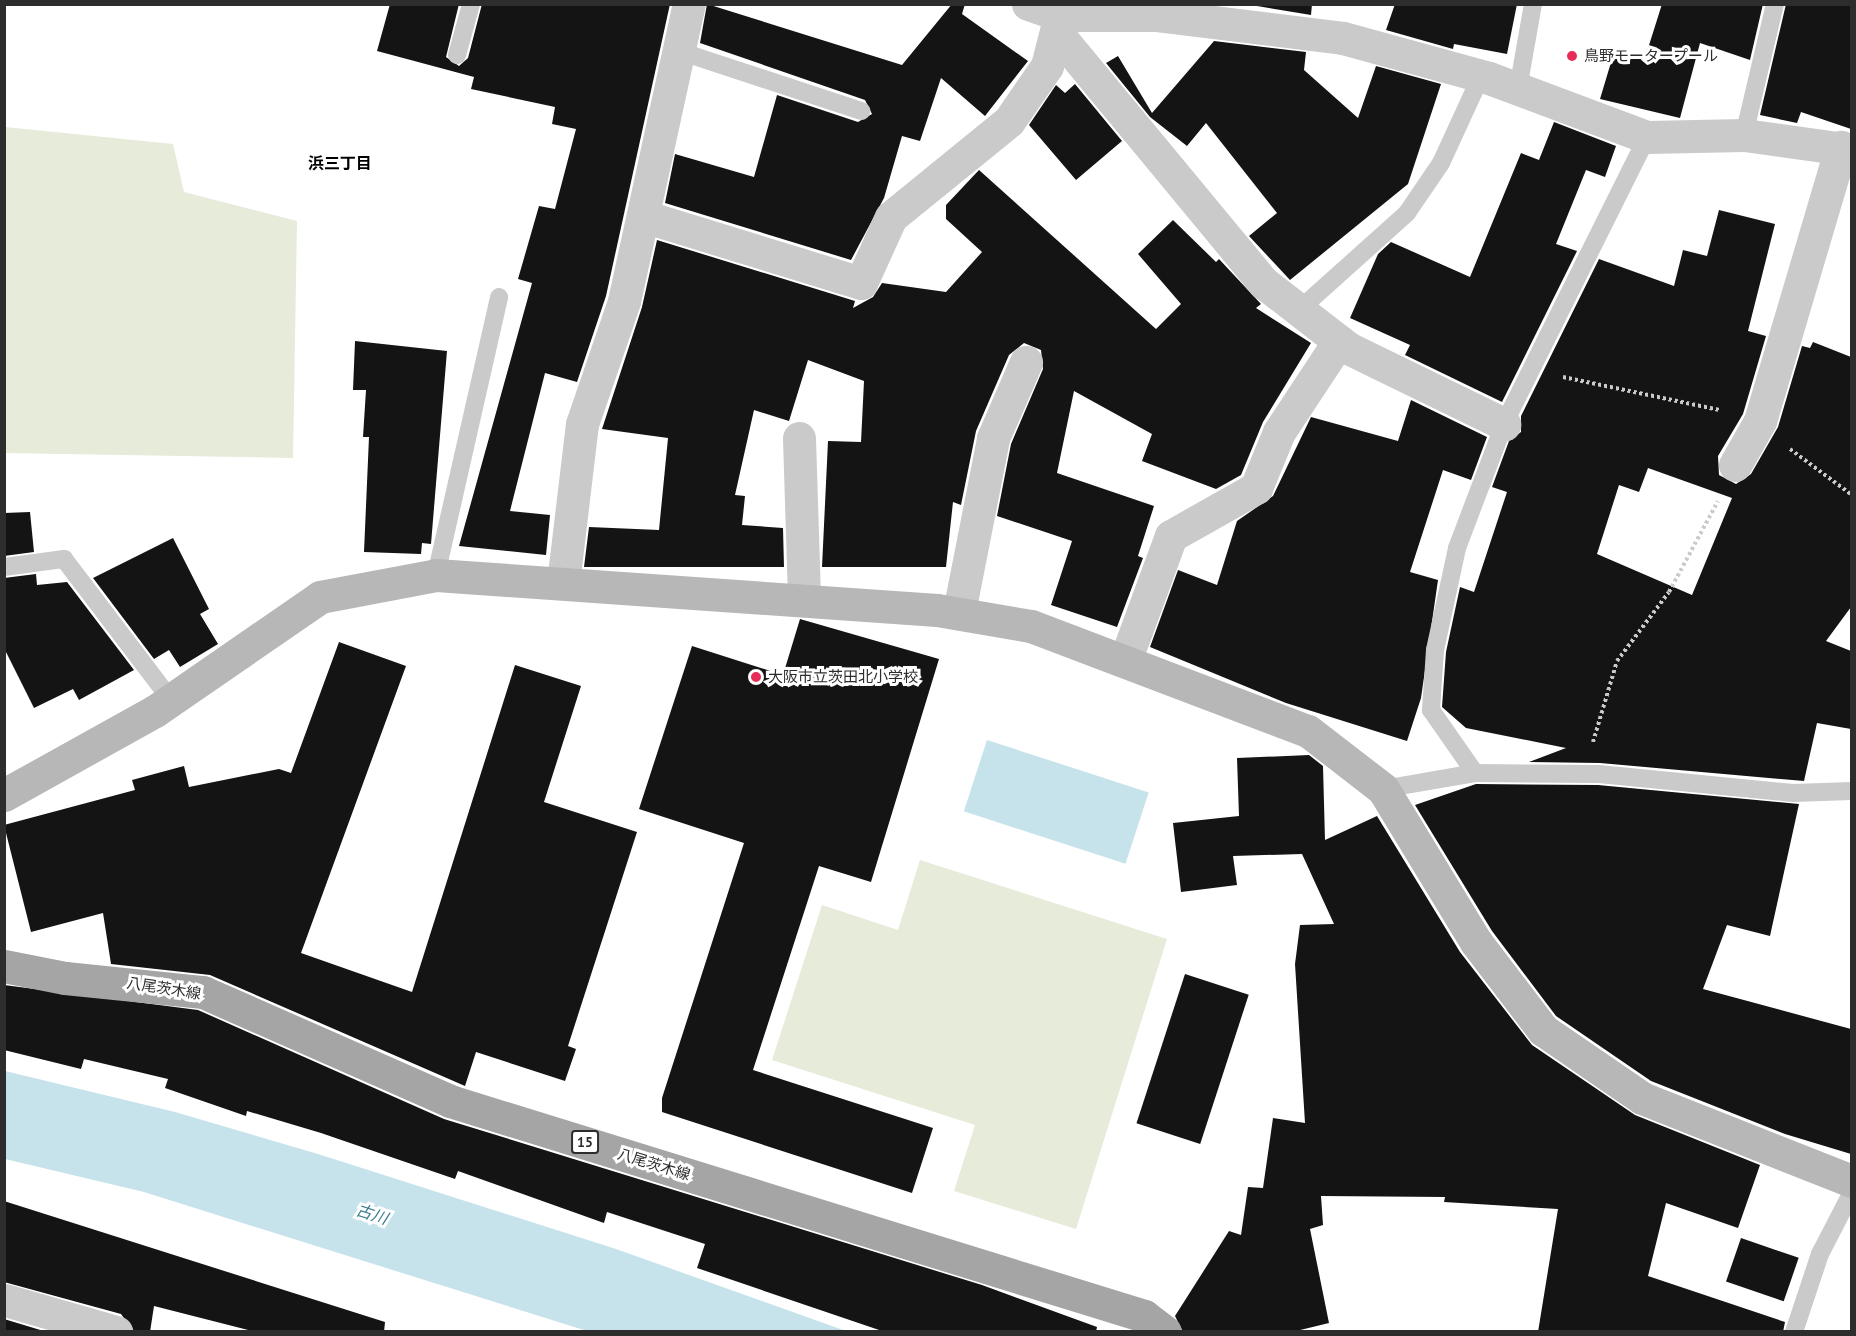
<!DOCTYPE html>
<html>
<head>
<meta charset="utf-8">
<style>
  body { margin:0 }
  #map { position:relative; width:1856px; height:1336px; overflow:hidden; background:#fff; font-family:"PT Sans","Noto Sans JP",sans-serif }
  div>[style] { position:absolute }
  [style*='--x'] { left:calc(var(--x)*1px); top:calc(var(--y)*1px); width:calc(var(--w)*1px); rotate:calc(var(--a)*1deg) }
  .green>* { inset:0; background:#e6ebda }
  .water>* { inset:0; background:#c6e3eb; transform-origin:0 0 }
  .building>* { inset:0; background:#141414; transform-origin:0 0 }
  .path>* { height:4px; margin-top:-2px; transform-origin:0; background:repeating-linear-gradient(90deg,#cacaca 0 3px,transparent 0 6px) }
  .lane>* { height:18px; margin:-9px; padding:0 9px; transform-origin:9px; border-radius:9px; background:#cacaca }
  .street>* { height:33px; margin:-16.5px; padding:0 16.5px; transform-origin:16.5px; border-radius:16.5px; background:#cacaca }
  .secondary>* { height:33px; margin:-16.5px; padding:0 16.5px; transform-origin:16.5px; border-radius:16.5px; background:#b7b7b7 }
  .primary>* { height:33px; margin:-16.5px; padding:0 16.5px; transform-origin:16.5px; border-radius:16.5px; background:#a5a5a5 }
  .dots>* { width:16px; height:16px; translate:-50% -50%; box-sizing:border-box; border:3px solid #fff; border-radius:50% }
  span { translate:-50% -50%; white-space:nowrap; text-align:center; line-height:1.15; -webkit-text-stroke:6px #fff; paint-order:stroke }
  .shield-label span { padding:2px 4px; background:#fff; border:2px solid; border-radius:4px; -webkit-text-stroke-width:0 }
  .shield-label { font-size:14px; color:#2d2d2d; font-weight:700 }
  .poi-label { font-size:15px; color:#2d2d2d }
  .left { translate:0 -50%; text-align:left }
  .street-label { font-size:15px; color:#2d2d2d }
  .neighbourhood-label { font-size:16px; color:#000; font-weight:700 }
  .water-label { font-size:16px; color:#3b7c90; font-style:italic }
  .frame { position:absolute; inset:0; border:6px solid #2d2d2d; pointer-events:none }
</style>
</head>
<body>
<div id="map">
  <div class="green">
    <div style="clip-path:polygon(5px 127px,173px 144px,184px 192px,297px 221px,293px 458px,5px 453px)"></div>
    <div style="clip-path:polygon(920px 860px,1167px 939px,1076px 1229px,954px 1191px,975px 1125px,772px 1060px,822px 905px,898px 930px)"></div>
  </div>
  <div class="water">
    <div style="left:987px;top:740px;width:170px;height:75px;rotate:18deg"></div>
    <div style="clip-path:polygon(5px 1071px,175px 1112px,318px 1154px,616px 1249px,846px 1331px,587px 1331px,144px 1192px,5px 1159px)"></div>
  </div>
  <div class="building">
    <div style="clip-path:polygon(390px 4px,459px 4px,446px 57px,459px 66px,468px 58px,482px 4px,670px 4px,606px 296px,577px 382px,545px 373px,510px 511px,550px 515px,546px 555px,459px 546px,532px 283px,518px 279px,539px 206px,555px 209px,576px 129px,552px 124px,555px 107px,471px 89px,474px 77px,377px 51px)"></div>
    <div style="clip-path:polygon(707px 4px,902px 65px,952px 4px,965px 4px,962px 14px,1028px 61px,985px 116px,941px 78px,920px 141px,902px 136px,884px 198px,851px 260px,665px 203px,675px 154px,754px 177px,777px 95px,858px 122px,872px 114px,865px 100px,700px 43px)"></div>
    <div style="clip-path:polygon(1245px 4px,1312px 4px,1311px 15px)"></div>
    <div style="clip-path:polygon(1395px 4px,1517px 4px,1507px 54px,1454px 44px,1453px 49px,1386px 30px)"></div>
    <div style="clip-path:polygon(1662px 4px,1763px 4px,1750px 60px,1700px 43px,1680px 118px,1600px 99px,1615px 49px,1645px 58px)"></div>
    <div style="clip-path:polygon(1786px 4px,1851px 4px,1851px 129px,1801px 112px,1797px 123px,1760px 115px)"></div>
    <div style="clip-path:polygon(1214px 41px,1306px 52px,1304px 70px,1358px 118px,1376px 66px,1441px 84px,1408px 184px,1290px 280px,1249px 236px,1277px 213px,1206px 123px,1187px 146px,1150px 117px,1106px 63px,1118px 56px,1152px 113px)"></div>
    <div style="clip-path:polygon(1075px 84px,1122px 141px,1076px 180px,1029px 125px,1056px 85px,1065px 93px)"></div>
    <div style="clip-path:polygon(1554px 122px,1616px 146px,1605px 177px,1586px 170px,1556px 244px,1577px 251px,1502px 402px,1405px 355px,1410px 345px,1350px 318px,1378px 254px,1391px 242px,1470px 277px,1521px 153px,1539px 160px)"></div>
    <div style="clip-path:polygon(979px 170px,1156px 329px,1181px 304px,1138px 254px,1173px 220px,1216px 262px,1219px 259px,1261px 304px,1256px 308px,1311px 343px,1263px 422px,1241px 475px,1216px 489px,1142px 461px,1152px 434px,1074px 391px,1057px 473px,1154px 506px,1138px 556px,1143px 558px,1117px 627px,1051px 605px,1072px 541px,997px 516px,1011px 444px,1043px 369px,1041px 350px,1024px 343px,1009px 355px,976px 431px,961px 505px,953px 502px,946px 567px,822px 567px,828px 441px,861px 442px,864px 381px,808px 360px,789px 421px,754px 410px,735px 495px,745px 496px,742px 525px,783px 528px,784px 567px,584px 567px,589px 527px,659px 530px,668px 438px,602px 429px,642px 307px,657px 240px,855px 301px,853px 308px,873px 297px,882px 283px,946px 292px,982px 252px,946px 219px,946px 205px)"></div>
    <div style="clip-path:polygon(evenodd,1719px 210px,1775px 224px,1748px 331px,1766px 336px,1743px 414px,1718px 456px,1719px 475px,1736px 484px,1751px 474px,1778px 427px,1802px 346px,1810px 348px,1813px 342px,1851px 357px,1851px 607px,1826px 641px,1851px 651px,1851px 729px,1817px 723px,1804px 781px,1600px 763px,1529px 762px,1566px 748px,1466px 728px,1442px 707px,1446px 652px,1460px 587px,1474px 592px,1507px 492px,1492px 487px,1509px 441px,1521px 432px,1521px 416px,1599px 259px,1674px 286px,1683px 250px,1707px 256px,1719px 210px,1648px 468px,1732px 498px,1692px 595px,1597px 554px,1619px 485px,1639px 492px,1648px 468px)"></div>
    <div style="clip-path:polygon(355px 341px,447px 351px,431px 544px,422px 543px,421px 554px,364px 552px,369px 437px,363px 437px,366px 390px,353px 390px)"></div>
    <div style="clip-path:polygon(1411px 400px,1487px 437px,1471px 480px,1443px 470px,1410px 572px,1438px 580px,1421px 698px,1407px 741px,1286px 703px,1150px 647px,1178px 570px,1217px 585px,1237px 521px,1273px 496px,1311px 417px,1398px 441px)"></div>
    <div style="clip-path:polygon(30px 512px,34px 552px,4px 556px,4px 513px)"></div>
    <div style="clip-path:polygon(173px 538px,209px 609px,200px 614px,218px 644px,180px 667px,169px 650px,154px 659px,93px 578px)"></div>
    <div style="clip-path:polygon(36px 574px,37px 585px,67px 582px,134px 670px,79px 700px,73px 689px,34px 708px,4px 648px,4px 578px)"></div>
    <div style="clip-path:polygon(800px 619px,939px 659px,871px 882px,819px 866px,753px 1070px,933px 1128px,912px 1193px,662px 1112px,662px 1098px,744px 843px,639px 809px,692px 646px,783px 675px)"></div>
    <div style="clip-path:polygon(339px 642px,406px 666px,301px 953px,412px 992px,515px 665px,581px 686px,544px 802px,637px 832px,568px 1046px,576px 1049px,565px 1081px,476px 1052px,465px 1086px,210px 975px,111px 964px,103px 913px,31px 932px,4px 825px,135px 790px,132px 780px,184px 766px,189px 787px,279px 769px,291px 773px)"></div>
    <div style="clip-path:polygon(1309px 755px,1323px 766px,1325px 840px,1377px 816px,1460px 952px,1532px 1045px,1635px 1115px,1760px 1165px,1738px 1228px,1666px 1203px,1648px 1276px,1785px 1322px,1783px 1332px,1538px 1332px,1558px 1209px,1444px 1202px,1445px 1197px,1321px 1196px,1323px 1225px,1310px 1229px,1329px 1323px,1292px 1332px,1183px 1332px,1175px 1316px,1229px 1231px,1241px 1235px,1248px 1187px,1263px 1188px,1273px 1118px,1305px 1123px,1295px 964px,1300px 925px,1334px 924px,1302px 854px,1233px 856px,1237px 885px,1181px 892px,1173px 823px,1239px 816px,1237px 758px)"></div>
    <div style="clip-path:polygon(1476px 784px,1598px 785px,1799px 804px,1770px 936px,1727px 925px,1703px 989px,1851px 1029px,1851px 1154px,1785px 1134px,1651px 1081px,1556px 1016px,1492px 931px,1415px 805px)"></div>
    <div style="left:1185px;top:974px;width:67px;height:157px;rotate:18deg"></div>
    <div style="clip-path:polygon(4px 985px,198px 1010px,444px 1119px,982px 1285px,1097px 1327px,1096px 1332px,885px 1332px,697px 1268px,705px 1244px,607px 1212px,604px 1223px,458px 1171px,455px 1179px,321px 1133px,247px 1111px,246px 1116px,165px 1088px,168px 1079px,84px 1059px,81px 1069px,4px 1050px)"></div>
    <div style="clip-path:polygon(4px 1201px,385px 1322px,384px 1332px,256px 1332px,154px 1306px,150px 1332px,134px 1332px,121px 1314px,4px 1282px)"></div>
    <div style="left:1741px;top:1238px;width:61px;height:46px;rotate:19deg"></div>
    <div style="clip-path:polygon(4px 1319px,47px 1332px,4px 1332px)"></div>
  </div>
  <div class="path">
    <div style="--x:1563;--y:377;--w:160;--a:11.9"></div>
    <div style="--x:1790;--y:449;--w:77;--a:36.6"></div>
    <div style="--x:1593;--y:742;--w:84;--a:-73.5"></div>
    <div style="--x:1617;--y:661;--w:86;--a:-53"></div>
    <div style="--x:1669;--y:592;--w:103;--a:-61.7"></div>
  </div>
  <div class="lane">
    <div style="--x:679;--y:51;--w:192;--a:18.2"></div>
    <div style="--x:457;--y:55;--w:53;--a:-74.6"></div>
    <div style="--x:1518;--y:89;--w:86;--a:-80"></div>
    <div style="--x:1744;--y:135;--w:135;--a:-76.7"></div>
    <div style="--x:1299;--y:310;--w:145;--a:-41.9"></div>
    <div style="--x:1407;--y:213;--w:60;--a:-55.8"></div>
    <div style="--x:1441;--y:163;--w:96;--a:-65.3"></div>
    <div style="--x:4;--y:567;--w:61;--a:-7.6"></div>
    <div style="--x:64;--y:559;--w:177;--a:52.8"></div>
    <div style="--x:436;--y:575;--w:285;--a:-77.2"></div>
    <div style="--x:1475;--y:773;--w:77;--a:-124.9"></div>
    <div style="--x:1431;--y:710;--w:60;--a:-86.2"></div>
    <div style="--x:1435;--y:650;--w:104;--a:-77.8"></div>
    <div style="--x:1457;--y:548;--w:133;--a:-69.2"></div>
    <div style="--x:1504;--y:424;--w:321;--a:-63.5"></div>
    <div style="--x:1383;--y:789;--w:93;--a:-9.9"></div>
    <div style="--x:1475;--y:773;--w:124;--a:0.5"></div>
    <div style="--x:1599;--y:774;--w:195;--a:5.6"></div>
    <div style="--x:1793;--y:793;--w:59;--a:-1.9"></div>
    <div style="--x:1794;--y:1332;--w:82;--a:-71.6"></div>
    <div style="--x:1820;--y:1254;--w:70;--a:-62.7"></div>
  </div>
  <div class="street">
    <div style="--x:1028;--y:4;--w:34;--a:19"></div>
    <div style="--x:1060;--y:15;--w:11;--a:-75"></div>
    <div style="--x:1056;--y:32;--w:326;--a:50.4"></div>
    <div style="--x:1264;--y:283;--w:106;--a:37.7"></div>
    <div style="--x:1348;--y:348;--w:174;--a:26"></div>
    <div style="--x:643;--y:216;--w:228;--a:17.1"></div>
    <div style="--x:861;--y:283;--w:72;--a:-65.6"></div>
    <div style="--x:891;--y:217;--w:152;--a:-39.1"></div>
    <div style="--x:1009;--y:121;--w:67;--a:-55.4"></div>
    <div style="--x:1047;--y:66;--w:53;--a:-75.7"></div>
    <div style="--x:1060;--y:15;--w:97;--a:0"></div>
    <div style="--x:1157;--y:15;--w:187;--a:7"></div>
    <div style="--x:1343;--y:38;--w:151;--a:15.3"></div>
    <div style="--x:1489;--y:78;--w:169;--a:20.5"></div>
    <div style="--x:1647;--y:137;--w:97;--a:-1.2"></div>
    <div style="--x:1744;--y:135;--w:109;--a:7.9"></div>
    <div style="--x:799;--y:438;--w:162;--a:88.2"></div>
    <div style="--x:1735;--y:465;--w:51;--a:-60.4"></div>
    <div style="--x:1760;--y:421;--w:286;--a:-73.5"></div>
    <div style="--x:563;--y:583;--w:160;--a:-83.2"></div>
    <div style="--x:582;--y:424;--w:130;--a:-71.1"></div>
    <div style="--x:624;--y:301;--w:304;--a:-77.7"></div>
    <div style="--x:959;--y:612;--w:177;--a:-78.9"></div>
    <div style="--x:993;--y:438;--w:83;--a:-66.5"></div>
    <div style="--x:1126;--y:658;--w:130;--a:-69.8"></div>
    <div style="--x:1171;--y:536;--w:98;--a:-29.5"></div>
    <div style="--x:1256;--y:488;--w:61;--a:-67.7"></div>
    <div style="--x:1279;--y:432;--w:109;--a:-56.6"></div>
    <div style="--x:5;--y:1300;--w:116;--a:16.1"></div>
  </div>
  <div class="secondary">
    <div style="--x:4;--y:795;--w:173;--a:-29.1"></div>
    <div style="--x:155;--y:711;--w:201;--a:-34.6"></div>
    <div style="--x:320;--y:597;--w:118;--a:-10.7"></div>
    <div style="--x:436;--y:575;--w:502;--a:4"></div>
    <div style="--x:937;--y:610;--w:95;--a:9.7"></div>
    <div style="--x:1031;--y:626;--w:296;--a:20.8"></div>
    <div style="--x:1308;--y:731;--w:95;--a:37.7"></div>
    <div style="--x:1383;--y:789;--w:179;--a:58.7"></div>
    <div style="--x:1476;--y:942;--w:111;--a:52.7"></div>
    <div style="--x:1543;--y:1030;--w:120;--a:34.5"></div>
    <div style="--x:1642;--y:1098;--w:226;--a:21.6"></div>
  </div>
  <div class="primary">
    <div style="--x:4;--y:966;--w:62;--a:11.1"></div>
    <div style="--x:65;--y:978;--w:139;--a:5.8"></div>
    <div style="--x:203;--y:992;--w:270;--a:23.8"></div>
    <div style="--x:450;--y:1101;--w:727;--a:17.21"></div>
    <div style="--x:1144;--y:1316;--w:26;--a:37"></div>
  </div>
  <div class="dots">
    <div style="left:1572px;top:56px;background:#e72d57"></div>
    <div style="left:756px;top:677px;background:#e72d57"></div>
  </div>
  <div class="shield-label">
    <span style="left:585px;top:1142px">15</span>
  </div>
  <div class="poi-label">
    <span class="left" style="left:1584px;top:56px">鳥野モータープール</span>
    <span class="left" style="left:768px;top:677px">大阪市立茨田北小学校</span>
  </div>
  <div class="street-label">
    <span style="left:164px;top:988px;rotate:9deg">八尾茨木線</span>
    <span style="left:654px;top:1164px;rotate:17deg">八尾茨木線</span>
  </div>
  <div class="neighbourhood-label">
    <span style="left:340px;top:163px">浜三丁目</span>
  </div>
  <div class="water-label">
    <span style="left:372px;top:1214px;rotate:18deg">古川</span>
  </div>
  <div class="frame"></div>
</div>
</body>
</html>
